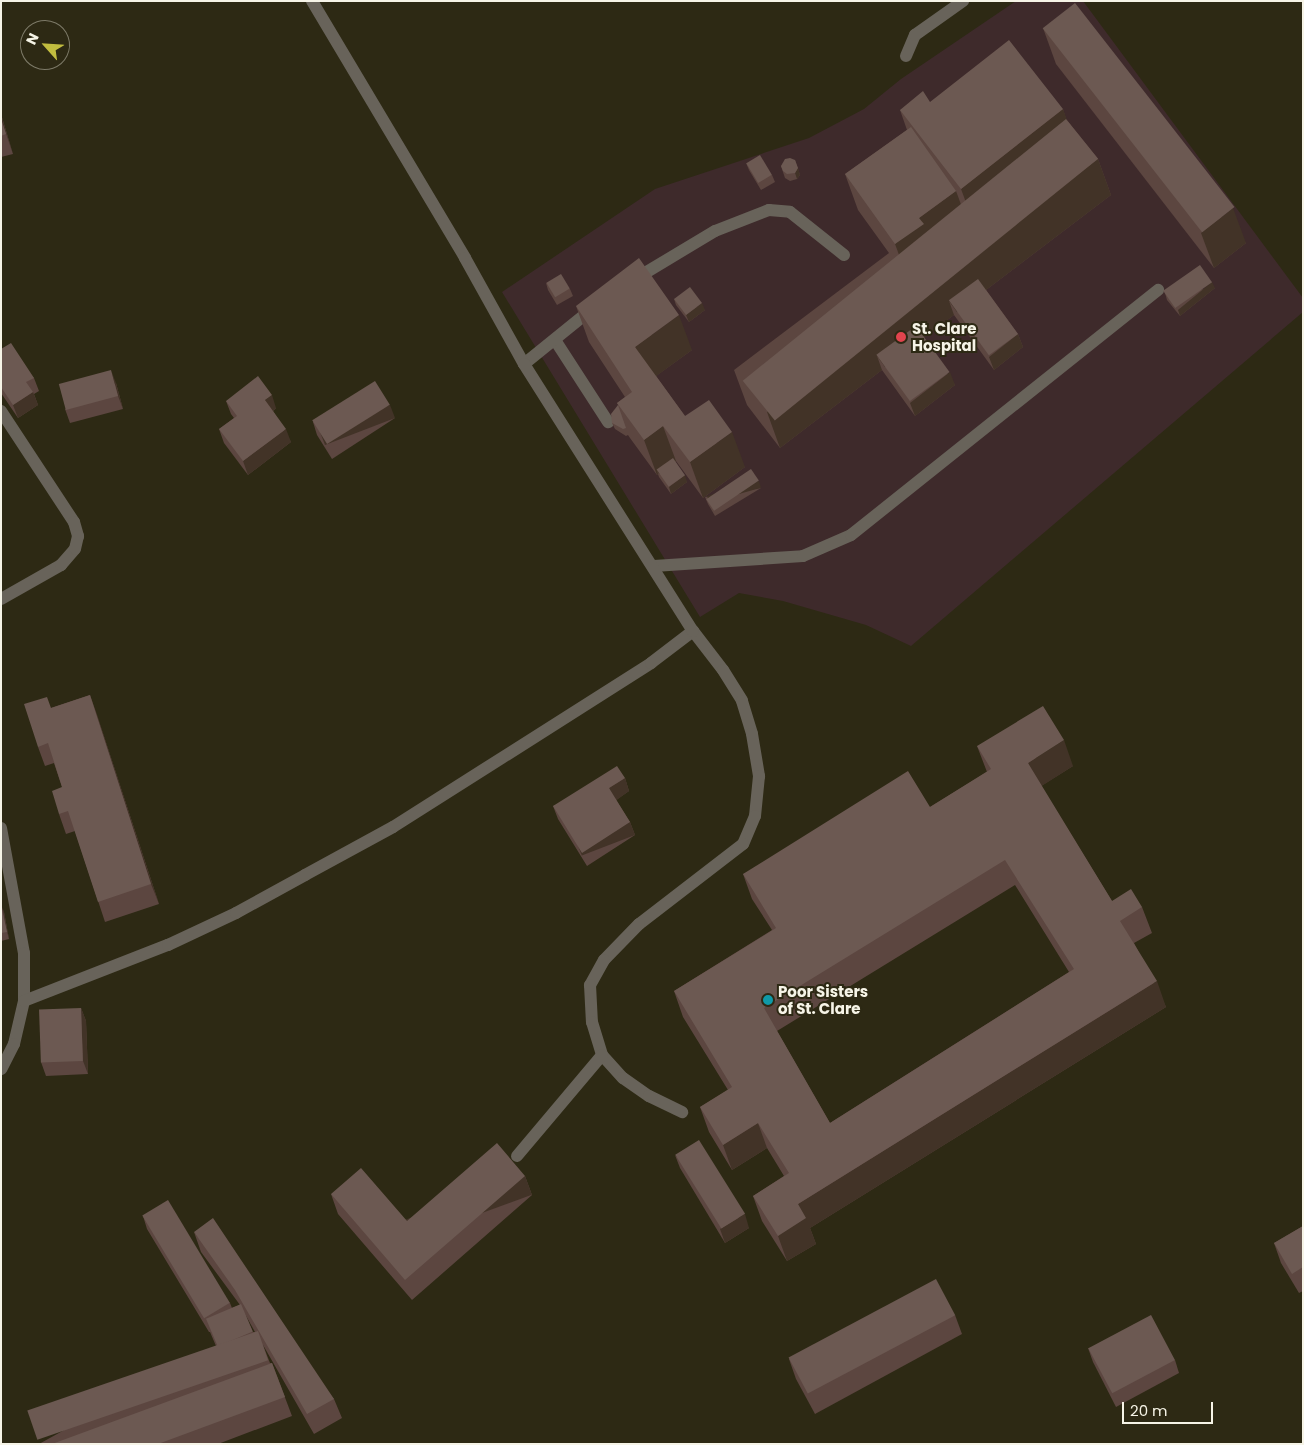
<!DOCTYPE html>
<html>
<head>
<meta charset="utf-8">
<style>
  body { margin:0 }
  #map { position:relative; width:1304px; height:1445px; overflow:hidden; background:#2d2914; font-family:Poppins,sans-serif }
  div>[style] { position:absolute }
  [style*='--x'] { left:calc(var(--x)*1px); top:calc(var(--y)*1px); width:calc(var(--w)*1px); rotate:calc(var(--a)*1deg) }
  .medical>* { inset:0; background:#3e2a2b }
  .lane>* { height:12px; margin:-6px; padding:0 6px; transform-origin:6px; border-radius:6px; background:#68635a }
  .street>* { height:12px; margin:-6px; padding:0 6px; transform-origin:6px; border-radius:6px; background:#68635a }
  .wall>* { inset:0; background:#5c4640 }
  .shaded-wall>* { inset:0; background:#423327; transform-origin:0 0 }
  .building>* { inset:0; background:#6c5952; transform-origin:0 0 }
  .dots>* { width:14px; height:14px; translate:-50% -50%; box-sizing:border-box; border:2px solid #2d2914; border-radius:50% }
  span { translate:-50% -50%; white-space:nowrap; text-align:center; line-height:1.15; -webkit-text-stroke:4px #2d2914; paint-order:stroke }
  .poi-label { font-size:15px; color:#f6f4e7; font-weight:700 }
  .left { translate:0 -50%; text-align:left }
  .frame { position:absolute; inset:0; border:2px solid #f6f4e7; pointer-events:none }
  .north { position:absolute; left:20px; top:20px; width:50px; height:50px; box-sizing:border-box; background:#2d2914; border:1px solid #7d7a68; border-radius:50%; rotate:296deg; font-size:14px; font-weight:700; line-height:20px; text-align:center; color:#f6f4e7 }
  .north::after { content:''; display:block; margin:auto; width:18px; height:22px; background:#c2bd3f; clip-path:polygon(50% 0,100% 100%,50% 72%,0 100%) }
  .scale { position:absolute; left:1122px; top:1402px; width:91px; height:22px; box-sizing:border-box; border:2px solid #f6f4e7; border-top:0; padding-left:6px; font-size:15px; line-height:18px; white-space:nowrap; color:#f6f4e7; -webkit-text-stroke:4px #2d2914; paint-order:stroke }
</style>
</head>
<body>
<div id="map">
  <div class="medical">
    <div style="clip-path:polygon(1016px 1px,1083px 1px,1303px 298px,1303px 312px,911px 646px,866px 625px,783px 601px,739px 593px,700px 617px,502px 292px,655px 189px,809px 138px,864px 109px,901px 79px)"></div>
  </div>
  <div class="lane">
    <div style="--x:906;--y:56;--w:23;--a:-67"></div>
    <div style="--x:915;--y:35;--w:59;--a:-35.3"></div>
    <div style="--x:635;--y:279;--w:93;--a:-31"></div>
    <div style="--x:715;--y:231;--w:58;--a:-21.3"></div>
    <div style="--x:769;--y:210;--w:21;--a:5"></div>
    <div style="--x:790;--y:212;--w:69;--a:38.5"></div>
    <div style="--x:555;--y:340;--w:98;--a:57.1"></div>
    <div style="--x:524;--y:364;--w:87;--a:-39"></div>
    <div style="--x:654;--y:566;--w:149;--a:-3.8"></div>
    <div style="--x:803;--y:556;--w:52;--a:-23.6"></div>
    <div style="--x:851;--y:535;--w:393;--a:-38.6"></div>
    <div style="--x:1;--y:599;--w:69;--a:-29.5"></div>
    <div style="--x:61;--y:565;--w:21;--a:-49"></div>
    <div style="--x:1;--y:828;--w:127;--a:79.6"></div>
    <div style="--x:24;--y:953;--w:48;--a:90"></div>
    <div style="--x:24;--y:1001;--w:44;--a:103.1"></div>
    <div style="--x:14;--y:1044;--w:28;--a:117"></div>
    <div style="--x:24;--y:1001;--w:155;--a:-21.3"></div>
    <div style="--x:168;--y:945;--w:75;--a:-25.2"></div>
    <div style="--x:236;--y:913;--w:79;--a:-28.8"></div>
    <div style="--x:305;--y:875;--w:100;--a:-28.6"></div>
    <div style="--x:393;--y:827;--w:306;--a:-32.4"></div>
    <div style="--x:651;--y:663;--w:53;--a:-37.3"></div>
    <div style="--x:693;--y:631;--w:49;--a:52.4"></div>
    <div style="--x:723;--y:670;--w:36;--a:58"></div>
    <div style="--x:742;--y:701;--w:34;--a:73"></div>
    <div style="--x:752;--y:734;--w:43;--a:80.5"></div>
    <div style="--x:759;--y:776;--w:40;--a:95.7"></div>
    <div style="--x:755;--y:816;--w:30;--a:113"></div>
    <div style="--x:743;--y:844;--w:131;--a:142.4"></div>
    <div style="--x:639;--y:924;--w:50;--a:134.2"></div>
    <div style="--x:604;--y:960;--w:29;--a:119"></div>
    <div style="--x:590;--y:985;--w:37;--a:87"></div>
    <div style="--x:592;--y:1022;--w:34;--a:73"></div>
    <div style="--x:602;--y:1055;--w:31;--a:48"></div>
    <div style="--x:623;--y:1078;--w:32;--a:35"></div>
    <div style="--x:649;--y:1096;--w:37;--a:26"></div>
    <div style="--x:517;--y:1156;--w:132;--a:-49.9"></div>
  </div>
  <div class="street">
    <div style="--x:312;--y:1;--w:299;--a:59.2"></div>
    <div style="--x:465;--y:258;--w:121;--a:60.9"></div>
    <div style="--x:524;--y:364;--w:316;--a:57.7"></div>
    <div style="--x:1;--y:411;--w:133;--a:56.7"></div>
    <div style="--x:74;--y:522;--w:15;--a:74"></div>
    <div style="--x:78;--y:536;--w:13;--a:103"></div>
  </div>
  <div class="wall">
    <div style="clip-path:polygon(1043px 28px,1246px 243px,1214px 268px,1056px 64px)"></div>
    <div style="clip-path:polygon(930px 102px,1063px 109px,1066px 119px,1098px 159px,1111px 195px,986px 290px,1018px 334px,1023px 347px,994px 370px,954px 315px,924px 337px,955px 385px,915px 416px,882px 370px,780px 448px,747px 405px,734px 370px,889px 253px,858px 210px,845px 174px,907px 130px,900px 110px)"></div>
    <div style="clip-path:polygon(1px 114px,13px 154px,1px 157px)"></div>
    <div style="clip-path:polygon(795px 160px,800px 175px,797px 179px,790px 181px,785px 178px,781px 166px)"></div>
    <div style="clip-path:polygon(746px 163px,772px 175px,775px 182px,761px 190px,749px 170px)"></div>
    <div style="clip-path:polygon(546px 283px,570px 289px,573px 296px,557px 305px,548px 290px)"></div>
    <div style="clip-path:polygon(1215px 288px,1180px 316px,1167px 300px,1165px 293px)"></div>
    <div style="clip-path:polygon(674px 299px,705px 310px,689px 322px,676px 305px)"></div>
    <div style="clip-path:polygon(576px 306px,692px 350px,656px 376px,685px 416px,745px 467px,703px 498px,676px 461px,675px 462px,687px 482px,671px 494px,659px 477px,658px 474px,657px 475px,630px 438px,628px 435px,626px 436px,615px 429px,612px 423px,618px 405px,617px 403px,625px 397px,589px 342px)"></div>
    <div style="clip-path:polygon(1px 349px,34px 378px,39px 391px,34px 394px,38px 405px,18px 418px,1px 393px)"></div>
    <div style="clip-path:polygon(116px 383px,123px 409px,70px 423px,65px 409px)"></div>
    <div style="clip-path:polygon(226px 401px,276px 408px,273px 411px,291px 442px,248px 475px,224px 443px,219px 429px,234px 418px,231px 414px)"></div>
    <div style="clip-path:polygon(395px 418px,332px 459px,317px 435px,313px 422px)"></div>
    <div style="clip-path:polygon(761px 488px,715px 516px,708px 504px,705px 497px)"></div>
    <div style="clip-path:polygon(90px 695px,97px 715px,159px 904px,105px 922px,75px 831px,66px 834px,59px 814px,62px 787px,54px 763px,45px 766px,38px 747px,51px 708px)"></div>
    <div style="clip-path:polygon(evenodd,977px 746px,1073px 766px,1041px 786px,1112px 901px,1142px 907px,1152px 933px,1134px 943px,1166px 1007px,810px 1228px,816px 1244px,787px 1261px,762px 1221px,753px 1196px,784px 1176px,767px 1148px,732px 1170px,709px 1132px,700px 1107px,728px 1090px,683px 1017px,674px 991px,772px 930px,752px 899px,743px 874px,930px 807px,987px 772px,977px 746px,1015px 885px,1069px 972px,830px 1123px,777px 1031px,1015px 885px)"></div>
    <div style="clip-path:polygon(625px 778px,629px 791px,616px 800px,630px 822px,635px 835px,587px 866px,558px 819px,553px 806px)"></div>
    <div style="clip-path:polygon(1px 906px,4px 912px,9px 939px,1px 941px)"></div>
    <div style="clip-path:polygon(81px 1008px,86px 1021px,88px 1074px,46px 1076px,41px 1062px)"></div>
    <div style="clip-path:polygon(675px 1155px,749px 1228px,725px 1243px,680px 1168px)"></div>
    <div style="clip-path:polygon(525px 1176px,532px 1195px,412px 1300px,338px 1214px,331px 1194px,407px 1221px)"></div>
    <div style="clip-path:polygon(evenodd,143px 1216px,230px 1303px,232px 1308px,240px 1305px,201px 1252px,194px 1232px,334px 1399px,342px 1418px,314px 1434px,263px 1345px,270px 1363px,272px 1363px,292px 1416px,218px 1444px,39px 1444px,216px 1346px,210px 1332px,209px 1332px,147px 1229px,143px 1216px,245px 1314px,255px 1332px,253px 1332px,245px 1314px)"></div>
    <div style="clip-path:polygon(1303px 1226px,1303px 1291px,1299px 1293px,1281px 1263px,1274px 1243px)"></div>
    <div style="clip-path:polygon(955px 1315px,962px 1334px,815px 1414px,796px 1379px,789px 1359px)"></div>
    <div style="clip-path:polygon(1088px 1348px,1175px 1360px,1179px 1373px,1116px 1407px,1093px 1362px)"></div>
  </div>
  <div class="shaded-wall">
    <div style="clip-path:polygon(1063px 109px,1076px 145px,974px 224px,961px 189px)"></div>
    <div style="clip-path:polygon(1px 114px,13px 154px,1px 119px)"></div>
    <div style="clip-path:polygon(1098px 159px,1111px 195px,957px 312px,949px 301px,954px 315px,885px 367px,877px 356px,882px 370px,780px 448px,767px 412px)"></div>
    <div style="clip-path:polygon(798px 168px,800px 175px,797px 179px,795px 173px)"></div>
    <div style="clip-path:polygon(956px 191px,969px 226px,908px 279px,895px 244px,919px 218px)"></div>
    <div style="clip-path:polygon(1233px 208px,1246px 243px,1214px 268px,1201px 233px)"></div>
    <div style="clip-path:polygon(1212px 282px,1215px 288px,1180px 316px,1178px 310px)"></div>
    <div style="clip-path:polygon(702px 303px,705px 310px,689px 322px,686px 315px)"></div>
    <div style="clip-path:polygon(679px 315px,692px 350px,648px 382px,635px 347px)"></div>
    <div style="clip-path:polygon(1018px 334px,1023px 347px,994px 370px,989px 357px)"></div>
    <div style="clip-path:polygon(111px 370px,116px 383px,123px 409px,118px 396px)"></div>
    <div style="clip-path:polygon(950px 372px,955px 385px,915px 416px,910px 403px)"></div>
    <div style="clip-path:polygon(33px 392px,38px 405px,18px 418px,13px 405px)"></div>
    <div style="clip-path:polygon(272px 395px,276px 408px,270px 414px,265px 400px)"></div>
    <div style="left:390px;top:405px;width:14px;height:75px;rotate:69deg"></div>
    <div style="clip-path:polygon(663px 426px,676px 461px,659px 474px,657px 470px,658px 474px,657px 475px,644px 440px)"></div>
    <div style="clip-path:polygon(286px 429px,291px 442px,248px 475px,243px 461px)"></div>
    <div style="clip-path:polygon(732px 432px,745px 467px,703px 498px,690px 462px)"></div>
    <div style="clip-path:polygon(685px 475px,687px 482px,671px 494px,669px 487px)"></div>
    <div style="left:759px;top:481px;width:7px;height:54px;rotate:74deg"></div>
    <div style="clip-path:polygon(90px 695px,97px 715px,159px 904px,151px 884px)"></div>
    <div style="clip-path:polygon(1064px 740px,1073px 766px,1037px 789px,1028px 763px)"></div>
    <div style="clip-path:polygon(625px 778px,629px 791px,614px 802px,609px 788px)"></div>
    <div style="left:630px;top:822px;width:14px;height:57px;rotate:69deg"></div>
    <div style="clip-path:polygon(2px 906px,4px 912px,9px 939px,7px 932px)"></div>
    <div style="clip-path:polygon(1157px 981px,1166px 1007px,810px 1228px,816px 1244px,787px 1261px,778px 1236px,798px 1204px)"></div>
    <div style="clip-path:polygon(81px 1008px,86px 1021px,88px 1074px,83px 1061px)"></div>
    <div style="clip-path:polygon(758px 1123px,767px 1148px,732px 1170px,723px 1145px)"></div>
    <div style="left:525px;top:1176px;width:20px;height:159px;rotate:70deg"></div>
    <div style="clip-path:polygon(745px 1214px,749px 1228px,725px 1243px,720px 1229px)"></div>
  </div>
  <div class="building">
    <div style="left:1075px;top:3px;width:259px;height:41px;rotate:52deg"></div>
    <div style="clip-path:polygon(1009px 40px,1063px 109px,961px 189px,900px 110px,923px 91px,930px 102px)"></div>
    <div style="clip-path:polygon(1px 119px,6px 134px,1px 136px)"></div>
    <div style="left:1066px;top:119px;width:51px;height:416px;rotate:51deg"></div>
    <div style="clip-path:polygon(911px 127px,956px 191px,919px 218px,924px 224px,895px 244px,845px 174px)"></div>
    <div style="left:760px;top:155px;width:23px;height:16px;rotate:59deg"></div>
    <div style="clip-path:polygon(790px 158px,795px 160px,798px 168px,795px 173px,787px 174px,783px 171px,781px 166px,785px 159px)"></div>
    <div style="clip-path:polygon(639px 258px,679px 315px,635px 347px,685px 416px,709px 400px,732px 432px,690px 462px,663px 426px,644px 440px,617px 403px,632px 392px,576px 306px)"></div>
    <div style="left:1200px;top:265px;width:21px;height:45px;rotate:55deg"></div>
    <div style="left:561px;top:274px;width:17px;height:17px;rotate:59deg"></div>
    <div style="left:978px;top:279px;width:68px;height:36px;rotate:54deg"></div>
    <div style="left:690px;top:287px;width:20px;height:20px;rotate:53deg"></div>
    <div style="left:916px;top:326px;width:57px;height:49px;rotate:54deg"></div>
    <div style="clip-path:polygon(11px 343px,34px 378px,26px 382px,33px 392px,13px 405px,1px 387px,1px 349px)"></div>
    <div style="left:111px;top:370px;width:27px;height:54px;rotate:75deg"></div>
    <div style="clip-path:polygon(258px 376px,272px 395px,265px 400px,286px 429px,243px 461px,219px 429px,237px 416px,226px 401px)"></div>
    <div style="left:375px;top:381px;width:28px;height:74px;rotate:58deg"></div>
    <div style="clip-path:polygon(618px 405px,626px 428px,623px 429px,612px 423px,611px 414px)"></div>
    <div style="left:673px;top:458px;width:21px;height:20px;rotate:55deg"></div>
    <div style="left:751px;top:469px;width:14px;height:54px;rotate:56deg"></div>
    <div style="clip-path:polygon(90px 695px,151px 884px,98px 902px,68px 811px,59px 814px,52px 791px,62px 787px,48px 743px,38px 747px,24px 704px,47px 697px,51px 708px)"></div>
    <div style="clip-path:polygon(evenodd,1043px 706px,1064px 740px,1028px 763px,1112px 901px,1131px 889px,1142px 907px,1120px 921px,1157px 981px,798px 1204px,806px 1218px,778px 1236px,753px 1196px,789px 1173px,758px 1123px,723px 1145px,700px 1107px,732px 1087px,674px 991px,776px 928px,743px 874px,908px 771px,930px 807px,991px 769px,977px 746px,1043px 706px,1005px 860px,1074px 969px,830px 1123px,764px 1008px,1005px 860px)"></div>
    <div style="clip-path:polygon(617px 766px,625px 778px,609px 788px,630px 822px,582px 853px,553px 806px)"></div>
    <div style="clip-path:polygon(1px 906px,7px 932px,1px 933px)"></div>
    <div style="left:81px;top:1008px;width:53px;height:42px;rotate:88deg"></div>
    <div style="left:699px;top:1140px;width:87px;height:28px;rotate:58deg"></div>
    <div style="clip-path:polygon(497px 1143px,525px 1176px,405px 1280px,331px 1194px,361px 1168px,407px 1221px)"></div>
    <div style="left:168px;top:1200px;width:120px;height:30px;rotate:59deg"></div>
    <div style="clip-path:polygon(213px 1218px,334px 1399px,307px 1414px,235px 1290px,194px 1232px)"></div>
    <div style="clip-path:polygon(1303px 1226px,1303px 1267px,1292px 1274px,1274px 1243px)"></div>
    <div style="left:936px;top:1279px;width:41px;height:167px;rotate:62deg"></div>
    <div style="left:241px;top:1304px;width:30px;height:38px;rotate:67deg"></div>
    <div style="left:1151px;top:1315px;width:51px;height:71px;rotate:62deg"></div>
    <div style="left:258px;top:1331px;width:31px;height:244px;rotate:71deg"></div>
    <div style="clip-path:polygon(272px 1363px,285px 1397px,158px 1444px,52px 1444px)"></div>
  </div>
  <div class="dots">
    <div style="left:901px;top:337px;background:#e0444e"></div>
    <div style="left:768px;top:1000px;background:#0f9aa8"></div>
  </div>
  <div class="poi-label">
    <span class="left" style="left:912px;top:337px">St. Clare<br>Hospital</span>
    <span class="left" style="left:778px;top:1000px">Poor Sisters<br>of St. Clare</span>
  </div>
  <div class="frame"></div>
  <div class="north">N</div>
  <div class="scale">20 m</div>
</div>
</body>
</html>
